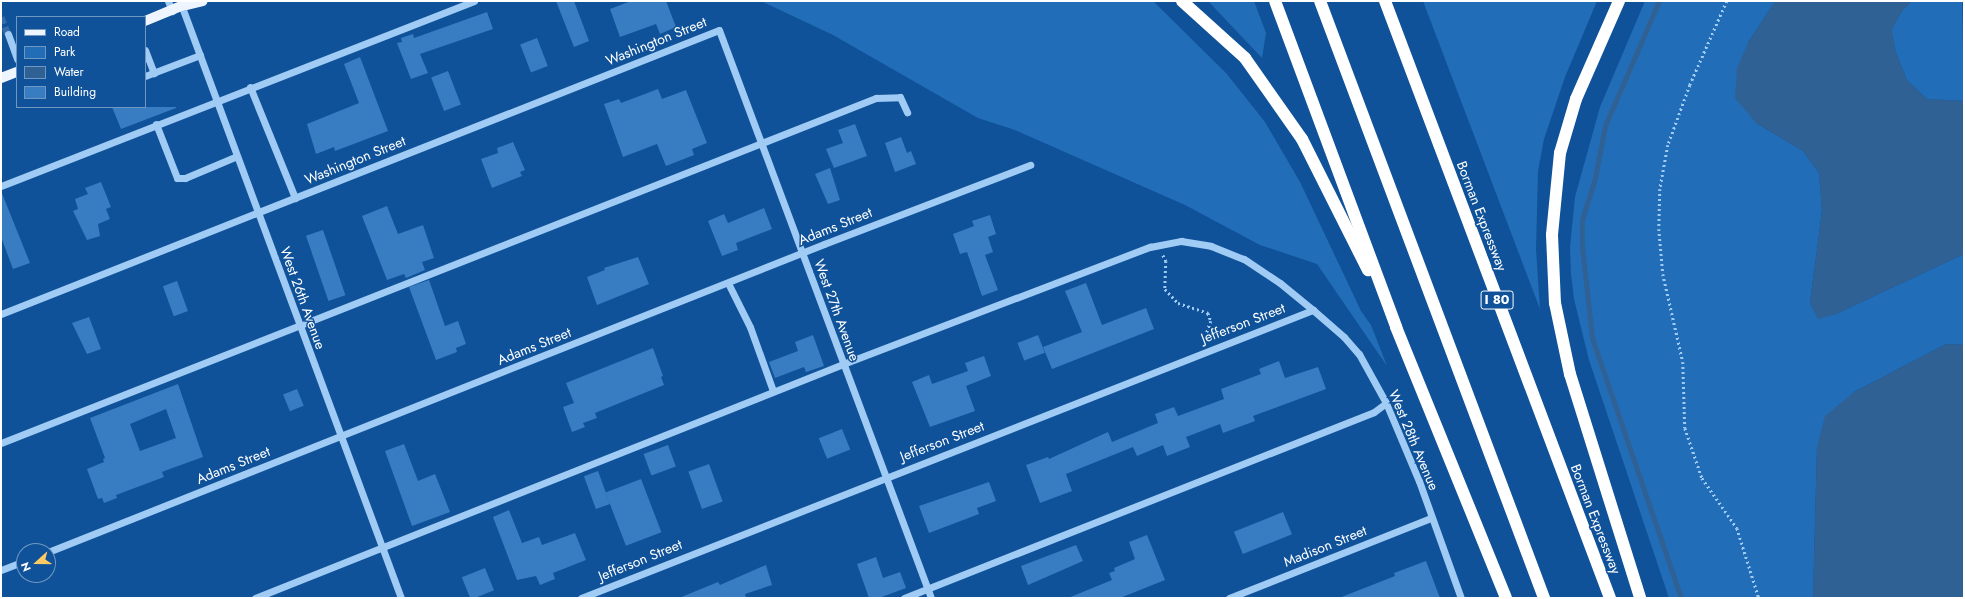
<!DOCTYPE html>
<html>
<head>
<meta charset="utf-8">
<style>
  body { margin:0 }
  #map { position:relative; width:1965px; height:599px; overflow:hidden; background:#0f5299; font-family:Jost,sans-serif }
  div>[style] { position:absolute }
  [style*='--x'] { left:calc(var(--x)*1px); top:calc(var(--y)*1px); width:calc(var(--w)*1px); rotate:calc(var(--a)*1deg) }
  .green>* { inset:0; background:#226db8 }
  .water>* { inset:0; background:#306194 }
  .stream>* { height:5px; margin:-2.5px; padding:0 2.5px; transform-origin:2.5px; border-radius:2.5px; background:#306194 }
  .building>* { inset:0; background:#387cc1; transform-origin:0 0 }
  .minor-tunnel>* { height:7px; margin-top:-3.5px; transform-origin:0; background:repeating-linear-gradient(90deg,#336ca8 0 7px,transparent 0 10.5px) }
  .path>* { height:2.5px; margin-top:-1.25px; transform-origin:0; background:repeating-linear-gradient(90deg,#a0cbf5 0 2px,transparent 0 5px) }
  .minor>* { height:7px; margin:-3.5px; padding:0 3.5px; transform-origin:3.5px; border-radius:3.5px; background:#a0cbf5 }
  .major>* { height:10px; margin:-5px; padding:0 5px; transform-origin:5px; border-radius:5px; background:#eef5ff }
  .highway>* { height:12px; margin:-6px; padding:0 6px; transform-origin:6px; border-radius:6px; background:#fff }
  span { translate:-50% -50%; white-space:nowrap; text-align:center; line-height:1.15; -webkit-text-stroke:3px #0f5299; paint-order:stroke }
  .shield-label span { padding:1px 3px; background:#0f5299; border:1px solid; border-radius:3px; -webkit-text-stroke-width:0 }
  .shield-label { font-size:13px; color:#fff; font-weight:700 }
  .street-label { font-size:14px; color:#fff }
  .frame { position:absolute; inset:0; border:2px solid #fff; pointer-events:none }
  .legend { position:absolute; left:16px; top:16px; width:130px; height:92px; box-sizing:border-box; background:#0f5299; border:1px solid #6f97c2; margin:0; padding:5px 7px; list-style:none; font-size:12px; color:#fff }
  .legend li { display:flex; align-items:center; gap:8px; height:20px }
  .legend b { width:20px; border:1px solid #6f97c2 }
  .north { position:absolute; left:16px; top:543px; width:40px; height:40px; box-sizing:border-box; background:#0f5299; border:1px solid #6f97c2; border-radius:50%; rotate:249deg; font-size:11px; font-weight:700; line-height:16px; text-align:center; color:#fff }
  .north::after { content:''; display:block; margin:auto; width:14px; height:18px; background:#ffca64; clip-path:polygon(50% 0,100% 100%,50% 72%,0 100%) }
</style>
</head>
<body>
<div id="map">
  <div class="green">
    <div style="clip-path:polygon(761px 1px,1153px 1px,1226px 73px,1265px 122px,1300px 182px,1361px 311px,1371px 325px,1387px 366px,1317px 264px,1260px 245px,1185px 205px,1015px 130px,978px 118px,833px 35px)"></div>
    <div style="clip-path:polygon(1208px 1px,1254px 1px,1266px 33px,1262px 58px)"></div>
    <div style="clip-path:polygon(1423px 1px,1597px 1px,1565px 77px,1544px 139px,1538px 171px,1536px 249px,1540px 309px)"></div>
    <div style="clip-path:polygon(1645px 1px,1775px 1px,1748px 43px,1756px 123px,1803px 151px,1819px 173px,1822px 211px,1810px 303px,1818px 318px,1836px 314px,1964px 254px,1964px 345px,1946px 344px,1854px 392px,1817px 447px,1813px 598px,1669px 598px,1589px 360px,1574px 299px,1571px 274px,1570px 247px,1575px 197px,1600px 107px)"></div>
    <div style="clip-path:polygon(1912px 1px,1962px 1px,1964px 101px,1927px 99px,1907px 80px,1896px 53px,1891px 30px,1902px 11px)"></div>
  </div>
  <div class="water">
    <div style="clip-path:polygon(1775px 1px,1912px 1px,1902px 11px,1892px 30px,1896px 53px,1907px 80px,1927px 99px,1964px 101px,1964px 254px,1836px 314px,1818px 319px,1810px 303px,1822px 211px,1819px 173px,1803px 151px,1756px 123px,1735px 98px,1737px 68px,1748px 43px)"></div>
    <div style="clip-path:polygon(1946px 344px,1964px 345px,1964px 598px,1813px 598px,1817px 447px,1825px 416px,1854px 392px)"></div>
  </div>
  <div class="stream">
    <div style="--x:1659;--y:1;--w:136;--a:113.4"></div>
    <div style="--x:1605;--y:126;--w:53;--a:100.9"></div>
    <div style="--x:1595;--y:178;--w:44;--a:107.2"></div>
    <div style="--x:1582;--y:220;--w:27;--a:90"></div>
    <div style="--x:1582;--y:247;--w:92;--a:83.7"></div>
    <div style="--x:1592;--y:338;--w:275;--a:71.1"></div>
  </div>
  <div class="building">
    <div style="clip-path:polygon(556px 1px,574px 1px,589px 41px,574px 47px)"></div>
    <div style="clip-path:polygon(631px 1px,666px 1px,676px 27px,660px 34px,656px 24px,620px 37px,610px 9px)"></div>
    <div style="clip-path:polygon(487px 12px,493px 29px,420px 54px,428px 73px,411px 79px,397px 43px,402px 42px,401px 38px,413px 34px,414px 38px)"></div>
    <div style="left:537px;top:38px;width:30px;height:18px;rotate:69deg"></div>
    <div style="clip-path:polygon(360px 57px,388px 131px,335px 151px,334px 147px,316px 154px,307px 124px,359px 103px,344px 64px)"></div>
    <div style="left:448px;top:71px;width:36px;height:18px;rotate:69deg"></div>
    <div style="clip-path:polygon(658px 89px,662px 99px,686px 90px,707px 143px,692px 149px,694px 155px,666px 166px,657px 144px,623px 157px,604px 104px,619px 99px,621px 103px)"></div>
    <div style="clip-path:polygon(112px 107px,176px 107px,176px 108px,121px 129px)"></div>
    <div style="clip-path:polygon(855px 124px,867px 156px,834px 168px,826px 149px,843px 143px,838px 130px)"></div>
    <div style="clip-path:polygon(901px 137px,907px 153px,911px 151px,916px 164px,895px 172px,885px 143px)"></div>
    <div style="clip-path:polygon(513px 142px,525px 170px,520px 172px,522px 176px,492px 188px,481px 159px,498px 153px,497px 148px)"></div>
    <div style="clip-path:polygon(830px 168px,840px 200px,828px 204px,815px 174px)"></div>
    <div style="clip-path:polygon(101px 182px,111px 207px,106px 209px,110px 219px,98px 224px,100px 236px,87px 240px,73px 211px,78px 209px,75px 199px,88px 194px,85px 188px)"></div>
    <div style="clip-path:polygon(1px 191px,30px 263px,13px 269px,1px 237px)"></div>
    <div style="clip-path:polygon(387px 206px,398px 234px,423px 225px,434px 258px,422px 262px,425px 270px,406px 278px,404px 274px,387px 280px,362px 216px)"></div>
    <div style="clip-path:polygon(764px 208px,772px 229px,736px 243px,738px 250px,722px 256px,708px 221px,724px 214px,728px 223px)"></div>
    <div style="clip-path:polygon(990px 215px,996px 234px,988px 237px,993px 252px,985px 255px,998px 290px,982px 296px,967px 252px,960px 254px,953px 234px,974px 226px,972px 221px)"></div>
    <div style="left:323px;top:230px;width:69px;height:18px;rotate:71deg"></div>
    <div style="clip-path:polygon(638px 257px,649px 284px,597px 305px,587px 277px,605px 270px,604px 268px)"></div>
    <div style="clip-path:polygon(429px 280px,445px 326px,458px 321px,466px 344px,456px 348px,457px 352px,436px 360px,409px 287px)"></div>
    <div style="left:177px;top:281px;width:32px;height:15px;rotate:70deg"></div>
    <div style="clip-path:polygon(1086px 283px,1102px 325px,1146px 308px,1154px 329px,1052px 369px,1043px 347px,1082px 332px,1065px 291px)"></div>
    <div style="clip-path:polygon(89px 317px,101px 349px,87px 354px,72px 323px)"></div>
    <div style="clip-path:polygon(813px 335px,824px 366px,806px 372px,804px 367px,775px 378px,769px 362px,798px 351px,795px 342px)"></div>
    <div style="left:1038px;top:335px;width:19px;height:22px;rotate:69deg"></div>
    <div style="clip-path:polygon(653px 348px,663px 376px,661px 377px,664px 385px,595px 413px,597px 418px,583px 423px,585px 427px,572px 432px,563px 407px,574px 403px,566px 383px)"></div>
    <div style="clip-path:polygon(984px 356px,991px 376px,966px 386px,975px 411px,930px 427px,912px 382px,929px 375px,932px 384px,968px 371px,965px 363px)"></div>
    <div style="clip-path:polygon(1279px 361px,1285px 378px,1318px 367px,1326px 389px,1253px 416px,1255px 421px,1223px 433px,1220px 424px,1186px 437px,1190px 447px,1167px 456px,1163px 445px,1137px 456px,1133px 447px,1066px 474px,1072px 491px,1040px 503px,1026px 465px,1048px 457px,1049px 459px,1108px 432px,1112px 442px,1158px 423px,1155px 414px,1174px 407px,1178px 416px,1224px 399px,1221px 389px,1261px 374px,1259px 369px)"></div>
    <div style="clip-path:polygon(evenodd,178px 384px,203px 457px,167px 470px,162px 472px,164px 477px,116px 495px,117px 498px,104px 503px,102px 498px,98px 499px,87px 469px,104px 462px,103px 459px,105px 458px,90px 418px,178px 384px,166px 409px,176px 438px,140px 451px,130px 424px,166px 409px)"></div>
    <div style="left:297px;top:389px;width:18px;height:15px;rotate:68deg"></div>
    <div style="left:842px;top:429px;width:22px;height:25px;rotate:68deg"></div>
    <div style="clip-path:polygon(404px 444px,418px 481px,435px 474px,450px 512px,412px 526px,385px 451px)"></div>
    <div style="left:668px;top:445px;width:23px;height:26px;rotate:70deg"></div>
    <div style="left:709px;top:464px;width:40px;height:22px;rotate:70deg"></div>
    <div style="left:598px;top:471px;width:35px;height:15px;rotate:70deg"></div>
    <div style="left:641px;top:479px;width:57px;height:38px;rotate:69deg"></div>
    <div style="clip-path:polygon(989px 482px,996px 501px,977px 508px,979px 514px,929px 533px,919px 506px)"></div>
    <div style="clip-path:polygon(509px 510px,522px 543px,539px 537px,542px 545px,575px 533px,586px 560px,553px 573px,555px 579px,540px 585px,536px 576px,517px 580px,493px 517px)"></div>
    <div style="left:1283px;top:512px;width:24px;height:53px;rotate:68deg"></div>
    <div style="clip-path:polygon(1147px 535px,1165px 580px,1120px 598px,1068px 598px,1112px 580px,1109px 573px,1115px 571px,1114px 568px,1135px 559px,1129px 542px)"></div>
    <div style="clip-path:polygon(1076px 545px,1083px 561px,1028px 585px,1021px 566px)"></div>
    <div style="clip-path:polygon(876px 557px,883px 578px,900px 572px,906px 588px,879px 598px,869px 598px,857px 564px)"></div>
    <div style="clip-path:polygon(1426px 561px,1440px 598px,1339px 598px,1395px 576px,1394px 573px)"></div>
    <div style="clip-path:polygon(766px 565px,772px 585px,745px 594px,746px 598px,679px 598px,718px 582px,720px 585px)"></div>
    <div style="left:485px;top:568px;width:24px;height:25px;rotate:68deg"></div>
  </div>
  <div class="minor-tunnel">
    <div style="--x:1;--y:17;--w:18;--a:68"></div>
  </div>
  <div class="path">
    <div style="--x:1727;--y:1;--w:92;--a:113.8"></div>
    <div style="--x:1690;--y:85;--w:64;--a:110.1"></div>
    <div style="--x:1668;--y:145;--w:45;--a:100.3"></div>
    <div style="--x:1660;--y:189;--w:40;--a:91.4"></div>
    <div style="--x:1659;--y:229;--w:45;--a:84.9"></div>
    <div style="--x:1663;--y:274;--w:90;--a:77.2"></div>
    <div style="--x:1683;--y:362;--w:66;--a:88.3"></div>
    <div style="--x:1685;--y:428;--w:53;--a:71.2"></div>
    <div style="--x:1702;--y:478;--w:61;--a:55"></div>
    <div style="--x:1737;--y:528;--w:73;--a:72.6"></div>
    <div style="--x:1163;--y:255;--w:7;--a:63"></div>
    <div style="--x:1166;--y:261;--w:28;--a:92"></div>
    <div style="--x:1165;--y:289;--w:19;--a:47"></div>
    <div style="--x:1178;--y:303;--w:32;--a:18"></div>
    <div style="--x:1208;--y:313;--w:9;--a:69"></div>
    <div style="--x:1211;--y:321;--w:12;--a:110"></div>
  </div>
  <div class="minor">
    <div style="--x:168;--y:1;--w:11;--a:68"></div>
    <div style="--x:182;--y:7;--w:630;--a:69.67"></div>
    <div style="--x:8;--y:34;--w:27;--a:70"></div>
    <div style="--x:145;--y:50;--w:25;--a:69"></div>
    <div style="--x:145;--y:76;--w:59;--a:-20.9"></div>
    <div style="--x:250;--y:87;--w:120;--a:67.9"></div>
    <div style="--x:156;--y:124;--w:58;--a:68.7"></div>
    <div style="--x:177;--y:178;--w:8;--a:0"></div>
    <div style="--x:185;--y:178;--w:56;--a:-22.9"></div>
    <div style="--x:1;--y:186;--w:508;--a:-21.36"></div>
    <div style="--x:728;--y:283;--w:49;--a:63.4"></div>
    <div style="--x:750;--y:327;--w:68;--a:70.2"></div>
    <div style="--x:1;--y:314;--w:772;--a:-21.58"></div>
    <div style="--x:719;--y:30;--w:606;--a:69.53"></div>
    <div style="--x:1;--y:443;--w:941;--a:-21.52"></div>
    <div style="--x:876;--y:98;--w:24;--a:-2"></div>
    <div style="--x:900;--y:97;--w:17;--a:65"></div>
    <div style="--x:48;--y:552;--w:835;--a:-21.65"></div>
    <div style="--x:824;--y:244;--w:221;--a:-21"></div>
    <div style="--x:1;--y:570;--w:25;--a:-21"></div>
    <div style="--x:255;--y:598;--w:633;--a:-21.7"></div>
    <div style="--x:843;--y:364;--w:329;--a:-20.9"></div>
    <div style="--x:1150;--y:247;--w:32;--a:-11"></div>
    <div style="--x:1181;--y:241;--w:30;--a:9"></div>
    <div style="--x:1211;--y:246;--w:35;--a:22"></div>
    <div style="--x:1244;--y:259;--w:43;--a:33.7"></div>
    <div style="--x:1280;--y:283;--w:43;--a:39.3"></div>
    <div style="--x:1313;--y:310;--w:41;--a:41.1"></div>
    <div style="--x:1344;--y:337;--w:23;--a:49"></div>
    <div style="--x:1359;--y:354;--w:56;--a:61.1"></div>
    <div style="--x:1386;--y:403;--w:85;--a:67.1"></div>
    <div style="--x:1419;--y:481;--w:124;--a:70.3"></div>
    <div style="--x:581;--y:598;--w:787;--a:-21.48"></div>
    <div style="--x:904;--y:598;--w:505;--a:-21.59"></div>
    <div style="--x:1374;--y:412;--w:15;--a:-37"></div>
    <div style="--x:1229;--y:598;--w:217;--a:-21.6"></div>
  </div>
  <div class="major">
    <div style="--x:187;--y:5;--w:16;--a:-14"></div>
    <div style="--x:145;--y:21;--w:52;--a:-22.6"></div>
    <div style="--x:1;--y:78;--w:17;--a:-21"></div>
  </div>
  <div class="highway">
    <div style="--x:1182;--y:1;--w:85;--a:42.1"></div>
    <div style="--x:1245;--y:58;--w:99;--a:54.9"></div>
    <div style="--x:1302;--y:139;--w:147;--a:63.3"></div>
    <div style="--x:1275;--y:1;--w:348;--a:69.6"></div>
    <div style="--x:1396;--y:327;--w:292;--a:67.9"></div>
    <div style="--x:1320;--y:1;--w:638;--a:69.43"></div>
    <div style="--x:1385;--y:1;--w:638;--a:69.35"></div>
    <div style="--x:1619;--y:1;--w:107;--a:113.7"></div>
    <div style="--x:1576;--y:99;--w:56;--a:106.5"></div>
    <div style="--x:1560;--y:153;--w:82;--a:95.6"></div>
    <div style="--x:1552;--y:235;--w:68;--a:87.5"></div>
    <div style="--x:1555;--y:303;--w:73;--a:78.1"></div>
    <div style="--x:1570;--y:374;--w:235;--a:72.6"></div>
  </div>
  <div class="shield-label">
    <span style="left:1497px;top:300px">I 80</span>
  </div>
  <div class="street-label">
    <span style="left:656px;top:41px;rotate:-22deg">Washington Street</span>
    <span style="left:355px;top:160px;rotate:-22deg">Washington Street</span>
    <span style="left:1482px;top:216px;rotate:69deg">Borman Expressway</span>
    <span style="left:835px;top:226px;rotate:-22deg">Adams Street</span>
    <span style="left:303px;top:298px;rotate:70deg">West 26th Avenue</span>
    <span style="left:837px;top:310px;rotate:70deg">West 27th Avenue</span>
    <span style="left:1243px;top:323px;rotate:-21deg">Jefferson Street</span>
    <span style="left:534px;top:346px;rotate:-22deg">Adams Street</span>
    <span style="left:1414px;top:440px;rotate:67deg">West 28th Avenue</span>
    <span style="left:942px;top:441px;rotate:-21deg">Jefferson Street</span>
    <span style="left:233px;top:465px;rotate:-22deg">Adams Street</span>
    <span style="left:1596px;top:519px;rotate:69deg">Borman Expressway</span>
    <span style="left:1325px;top:546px;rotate:-22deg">Madison Street</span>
    <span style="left:640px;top:560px;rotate:-22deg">Jefferson Street</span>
  </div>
  <div class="frame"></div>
  <ul class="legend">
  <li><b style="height:5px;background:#eef5ff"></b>Road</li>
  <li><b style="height:11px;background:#226db8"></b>Park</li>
  <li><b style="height:11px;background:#306194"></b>Water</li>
  <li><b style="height:11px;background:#387cc1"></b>Building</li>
  </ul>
  <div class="north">N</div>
</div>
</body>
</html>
